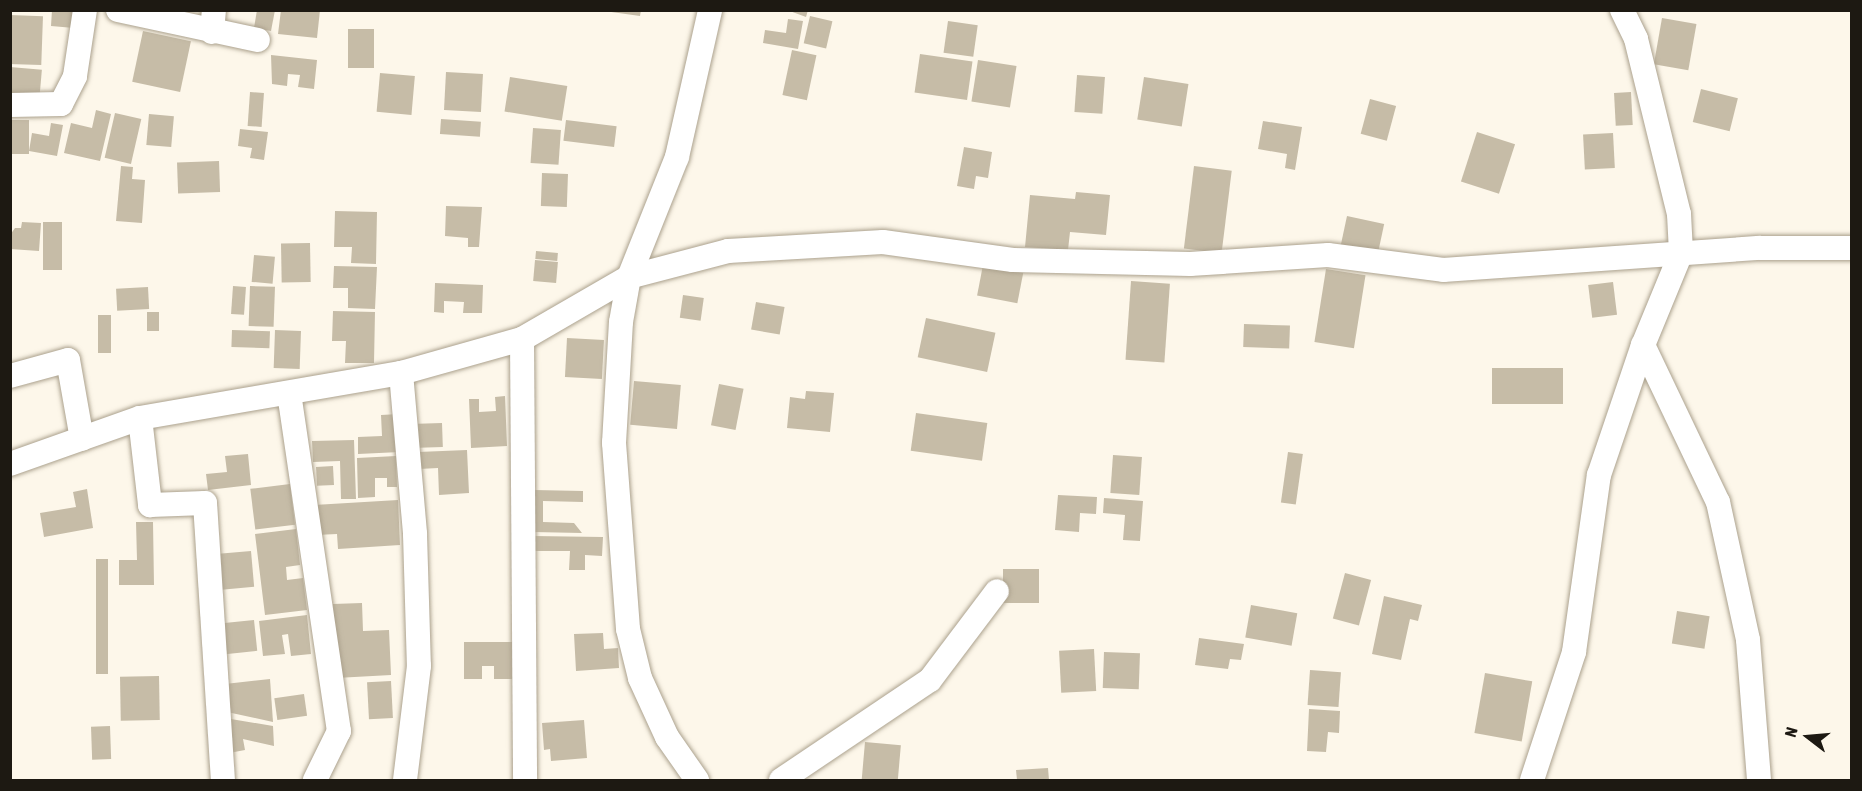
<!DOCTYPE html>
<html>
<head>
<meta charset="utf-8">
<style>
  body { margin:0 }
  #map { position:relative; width:1862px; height:791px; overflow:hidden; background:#fdf7ea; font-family:"Asap Condensed",sans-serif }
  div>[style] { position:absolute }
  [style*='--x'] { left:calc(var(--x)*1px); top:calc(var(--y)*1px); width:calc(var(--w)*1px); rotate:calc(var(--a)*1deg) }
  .building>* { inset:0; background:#c6bca7; transform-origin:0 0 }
  .roads { filter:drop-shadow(0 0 2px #aba18d) drop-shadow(0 0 2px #aba18d) }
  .street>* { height:24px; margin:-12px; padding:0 12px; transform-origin:12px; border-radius:12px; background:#fff }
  span { translate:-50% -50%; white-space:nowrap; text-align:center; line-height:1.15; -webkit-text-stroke:4.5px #fdf7ea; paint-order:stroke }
  .frame { position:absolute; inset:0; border:12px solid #1d1912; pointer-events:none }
  .north { position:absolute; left:1778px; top:707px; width:60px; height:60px; -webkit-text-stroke:4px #fdf7ea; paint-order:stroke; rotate:286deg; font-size:16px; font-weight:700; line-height:24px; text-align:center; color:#1d1912 }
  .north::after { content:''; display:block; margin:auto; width:21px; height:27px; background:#1d1912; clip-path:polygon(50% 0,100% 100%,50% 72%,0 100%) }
</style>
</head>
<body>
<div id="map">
  <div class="building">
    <div style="clip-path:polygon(52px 10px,76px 10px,74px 28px,51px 26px)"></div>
    <div style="clip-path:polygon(257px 10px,275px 10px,271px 31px,254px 28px)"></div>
    <div style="clip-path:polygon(281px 10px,320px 10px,317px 38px,278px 34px)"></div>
    <div style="clip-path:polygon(597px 10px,641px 10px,640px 16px)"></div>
    <div style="clip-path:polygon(787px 10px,808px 10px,806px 17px)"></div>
    <div style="left:10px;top:15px;width:33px;height:49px;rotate:2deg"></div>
    <div style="left:810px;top:16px;width:23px;height:28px;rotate:13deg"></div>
    <div style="left:1662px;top:18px;width:35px;height:47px;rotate:10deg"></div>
    <div style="clip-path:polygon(788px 19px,803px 21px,798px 49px,763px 43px,765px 30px,786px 33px)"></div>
    <div style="left:948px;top:21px;width:30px;height:32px;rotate:8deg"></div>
    <div style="left:348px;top:29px;width:26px;height:39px"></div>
    <div style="left:143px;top:31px;width:49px;height:52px;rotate:12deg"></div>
    <div style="left:792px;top:50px;width:25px;height:46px;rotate:12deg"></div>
    <div style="left:920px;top:54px;width:53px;height:39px;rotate:8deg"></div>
    <div style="clip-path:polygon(271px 55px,317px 60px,314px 89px,298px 87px,300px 75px,288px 74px,287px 86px,272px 84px)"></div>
    <div style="left:978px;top:60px;width:39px;height:42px;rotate:9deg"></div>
    <div style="left:10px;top:67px;width:32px;height:28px;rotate:5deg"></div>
    <div style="left:446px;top:72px;width:37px;height:38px;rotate:3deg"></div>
    <div style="left:380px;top:73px;width:35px;height:39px;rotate:5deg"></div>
    <div style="left:1077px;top:75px;width:28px;height:37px;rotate:4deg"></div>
    <div style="left:510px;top:77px;width:58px;height:35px;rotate:9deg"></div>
    <div style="left:1144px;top:77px;width:45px;height:43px;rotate:9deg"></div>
    <div style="left:1701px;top:89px;width:38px;height:34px;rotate:14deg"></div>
    <div style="left:250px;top:92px;width:14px;height:34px;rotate:4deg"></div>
    <div style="left:1631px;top:92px;width:33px;height:17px;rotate:87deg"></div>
    <div style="left:1370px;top:99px;width:27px;height:36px;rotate:15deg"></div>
    <div style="clip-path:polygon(96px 110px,111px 114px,100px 161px,64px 153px,71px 123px,92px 128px)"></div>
    <div style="left:115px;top:113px;width:27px;height:46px;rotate:13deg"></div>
    <div style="left:149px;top:114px;width:25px;height:31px;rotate:5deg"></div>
    <div style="left:441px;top:119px;width:40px;height:15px;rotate:4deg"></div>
    <div style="left:10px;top:120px;width:19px;height:34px"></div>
    <div style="left:566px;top:120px;width:51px;height:21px;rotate:7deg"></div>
    <div style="clip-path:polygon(1263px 121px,1302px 127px,1295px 170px,1285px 168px,1287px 154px,1258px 149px)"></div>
    <div style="clip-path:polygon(51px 123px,63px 125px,57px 156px,29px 151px,32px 133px,49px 136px)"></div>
    <div style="left:533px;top:128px;width:28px;height:35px;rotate:4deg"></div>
    <div style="clip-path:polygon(240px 129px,268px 132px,264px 160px,250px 158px,252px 148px,238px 146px)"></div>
    <div style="left:1477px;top:132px;width:40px;height:52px;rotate:18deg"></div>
    <div style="left:1613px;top:133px;width:35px;height:30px;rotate:87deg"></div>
    <div style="clip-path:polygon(964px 147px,992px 152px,988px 178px,976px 176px,974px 189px,957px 186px)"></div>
    <div style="left:219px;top:161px;width:31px;height:42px;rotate:88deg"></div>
    <div style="clip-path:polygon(121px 166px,133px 167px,132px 179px,145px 180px,142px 223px,116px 221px)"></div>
    <div style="left:1194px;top:166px;width:38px;height:83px;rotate:7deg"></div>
    <div style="left:542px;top:173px;width:26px;height:33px;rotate:2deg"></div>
    <div style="clip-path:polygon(1076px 192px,1110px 195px,1106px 235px,1070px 232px,1068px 250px,1025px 247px,1030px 195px,1075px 199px)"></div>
    <div style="clip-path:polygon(446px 206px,482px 207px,479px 247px,468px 247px,468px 238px,445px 236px)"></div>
    <div style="clip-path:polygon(335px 211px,377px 212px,376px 264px,351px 263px,352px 247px,334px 247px)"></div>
    <div style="left:1347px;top:216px;width:38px;height:30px;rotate:12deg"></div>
    <div style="clip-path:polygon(22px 222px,41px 223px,39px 251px,10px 249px,10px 235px,15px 228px,21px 228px)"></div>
    <div style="left:43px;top:222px;width:19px;height:48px"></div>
    <div style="left:310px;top:243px;width:39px;height:29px;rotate:89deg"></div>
    <div style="left:536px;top:251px;width:22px;height:8px;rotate:5deg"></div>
    <div style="left:254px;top:255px;width:21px;height:27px;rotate:5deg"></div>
    <div style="left:535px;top:260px;width:23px;height:21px;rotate:5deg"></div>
    <div style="left:983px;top:265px;width:41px;height:31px;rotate:11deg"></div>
    <div style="clip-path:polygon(334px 266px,377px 267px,375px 309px,348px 308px,348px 288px,333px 288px)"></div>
    <div style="left:1326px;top:269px;width:40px;height:74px;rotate:9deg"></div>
    <div style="left:1131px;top:281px;width:39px;height:79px;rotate:4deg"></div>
    <div style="left:1613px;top:282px;width:33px;height:25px;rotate:83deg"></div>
    <div style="clip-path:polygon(435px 283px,483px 285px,482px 313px,463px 313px,464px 302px,444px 301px,444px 313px,434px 312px)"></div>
    <div style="left:233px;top:286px;width:13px;height:28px;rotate:4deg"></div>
    <div style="left:250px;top:286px;width:25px;height:40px;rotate:2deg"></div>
    <div style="left:148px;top:287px;width:22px;height:32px;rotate:87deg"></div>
    <div style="left:683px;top:295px;width:21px;height:23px;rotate:8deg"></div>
    <div style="left:756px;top:302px;width:29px;height:28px;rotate:10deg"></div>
    <div style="clip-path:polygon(333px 311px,375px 312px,374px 363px,345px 363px,346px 341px,332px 341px)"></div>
    <div style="left:147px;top:312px;width:12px;height:19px"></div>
    <div style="left:98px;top:315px;width:13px;height:38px"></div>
    <div style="left:926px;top:318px;width:71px;height:40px;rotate:12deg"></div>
    <div style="left:1244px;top:324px;width:46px;height:23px;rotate:2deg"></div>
    <div style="left:232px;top:330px;width:38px;height:17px;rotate:2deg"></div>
    <div style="left:275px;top:330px;width:26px;height:38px;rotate:2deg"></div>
    <div style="left:567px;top:338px;width:37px;height:39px;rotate:3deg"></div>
    <div style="left:1563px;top:368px;width:36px;height:71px;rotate:90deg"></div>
    <div style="left:634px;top:381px;width:47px;height:44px;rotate:5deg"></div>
    <div style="left:719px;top:384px;width:25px;height:42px;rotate:11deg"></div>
    <div style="clip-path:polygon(806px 391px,834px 393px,830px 432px,787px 428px,790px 397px,805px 399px)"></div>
    <div style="clip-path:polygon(505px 396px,507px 446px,471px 448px,469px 399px,479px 399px,479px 412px,496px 411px,495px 397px)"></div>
    <div style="left:916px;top:413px;width:72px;height:38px;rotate:8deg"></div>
    <div style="clip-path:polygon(399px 414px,400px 452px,358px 454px,358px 437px,382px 436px,381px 415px)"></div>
    <div style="left:442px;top:423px;width:24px;height:24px;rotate:88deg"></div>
    <div style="clip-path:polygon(354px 440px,356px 499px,341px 499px,340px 461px,313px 462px,312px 441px)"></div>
    <div style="clip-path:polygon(467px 450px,469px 493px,439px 495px,438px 468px,419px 469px,418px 452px)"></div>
    <div style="left:1288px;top:452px;width:15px;height:51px;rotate:8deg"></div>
    <div style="clip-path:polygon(248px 454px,251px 485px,208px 490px,206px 474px,227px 472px,225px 456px)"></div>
    <div style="left:1113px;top:455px;width:29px;height:38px;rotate:4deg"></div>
    <div style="clip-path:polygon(396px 456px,397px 487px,387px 487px,387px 478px,375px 478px,375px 497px,358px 498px,357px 458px)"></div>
    <div style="left:333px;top:466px;width:19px;height:17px;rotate:87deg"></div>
    <div style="left:290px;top:484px;width:41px;height:40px;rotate:83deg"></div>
    <div style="clip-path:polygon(87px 489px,93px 528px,44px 537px,40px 513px,76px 507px,73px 492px)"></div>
    <div style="clip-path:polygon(534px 490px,583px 491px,583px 502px,543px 501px,543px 522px,574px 523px,582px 533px,533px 532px)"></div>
    <div style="clip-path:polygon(1058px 495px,1097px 497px,1096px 514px,1080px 513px,1079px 532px,1055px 530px)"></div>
    <div style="clip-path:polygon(1104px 498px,1143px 501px,1140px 541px,1123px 540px,1125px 515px,1103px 513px)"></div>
    <div style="clip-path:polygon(398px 500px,400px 545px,338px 549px,337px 534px,316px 535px,314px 505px)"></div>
    <div style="clip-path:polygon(136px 522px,153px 522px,154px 585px,119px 585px,119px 560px,137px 560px)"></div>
    <div style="clip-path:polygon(296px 529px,300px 565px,286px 567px,287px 580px,303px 578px,307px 610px,265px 615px,255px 534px)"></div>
    <div style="clip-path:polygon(533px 536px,603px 537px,602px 556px,585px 555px,585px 570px,569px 570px,570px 551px,533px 551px)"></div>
    <div style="left:251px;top:551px;width:36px;height:38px;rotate:85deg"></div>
    <div style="left:96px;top:559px;width:12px;height:115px"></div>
    <div style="left:1039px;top:569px;width:34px;height:36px;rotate:90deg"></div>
    <div style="left:1345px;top:573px;width:27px;height:47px;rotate:15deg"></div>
    <div style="clip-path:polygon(1384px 596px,1422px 605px,1418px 621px,1410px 619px,1401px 660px,1372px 654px)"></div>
    <div style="clip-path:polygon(362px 603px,363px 631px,389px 630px,391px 675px,336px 678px,333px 604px)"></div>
    <div style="left:1251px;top:605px;width:47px;height:33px;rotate:10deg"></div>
    <div style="left:1677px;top:611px;width:33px;height:33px;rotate:9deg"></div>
    <div style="clip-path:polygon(307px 615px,311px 654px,291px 656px,288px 634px,282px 635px,285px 654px,263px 656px,259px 621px)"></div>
    <div style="left:254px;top:620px;width:31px;height:37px;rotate:84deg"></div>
    <div style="clip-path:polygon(603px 633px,604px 649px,618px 648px,619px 668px,576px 671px,574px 634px)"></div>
    <div style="clip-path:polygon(1199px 638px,1244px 644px,1241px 660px,1230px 659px,1228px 669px,1195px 665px)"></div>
    <div style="clip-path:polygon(464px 642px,512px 642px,512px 679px,494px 679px,494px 666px,482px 666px,482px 679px,464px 679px)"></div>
    <div style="left:1094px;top:649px;width:42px;height:35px;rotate:87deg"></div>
    <div style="left:1104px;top:652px;width:36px;height:36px;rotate:2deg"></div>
    <div style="left:1310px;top:670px;width:31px;height:35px;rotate:4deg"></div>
    <div style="left:1485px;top:673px;width:48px;height:61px;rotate:10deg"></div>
    <div style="left:159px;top:676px;width:44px;height:39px;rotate:89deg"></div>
    <div style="clip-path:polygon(270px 679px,273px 722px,227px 712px,225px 684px)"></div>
    <div style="left:391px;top:681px;width:37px;height:24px;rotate:87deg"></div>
    <div style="left:304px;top:694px;width:22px;height:30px;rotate:82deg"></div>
    <div style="clip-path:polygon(1309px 709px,1340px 711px,1339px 733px,1328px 732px,1326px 752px,1307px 751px)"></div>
    <div style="clip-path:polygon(225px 718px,273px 726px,274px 746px,243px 739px,245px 750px,229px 753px)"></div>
    <div style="clip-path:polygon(584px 720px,587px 758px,551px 761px,550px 749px,544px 750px,542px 723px)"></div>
    <div style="left:110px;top:726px;width:33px;height:19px;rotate:88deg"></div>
    <div style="left:865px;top:742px;width:36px;height:38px;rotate:5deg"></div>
    <div style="clip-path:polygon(1048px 768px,1049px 780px,1017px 780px,1016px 770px)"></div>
  </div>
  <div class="roads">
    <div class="street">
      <div style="--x:118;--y:10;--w:143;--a:12.1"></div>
      <div style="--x:1622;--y:10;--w:32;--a:64"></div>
      <div style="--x:1636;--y:39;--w:180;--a:76.2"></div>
      <div style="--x:1679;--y:214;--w:39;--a:87"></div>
      <div style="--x:1681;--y:253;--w:100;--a:112.4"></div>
      <div style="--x:1643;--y:345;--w:174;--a:64.5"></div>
      <div style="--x:1718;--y:502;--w:141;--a:77.7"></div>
      <div style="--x:1748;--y:640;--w:140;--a:85.5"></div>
      <div style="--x:212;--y:32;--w:22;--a:-85"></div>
      <div style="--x:10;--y:105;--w:51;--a:-1.1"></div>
      <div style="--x:61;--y:104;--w:31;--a:-63"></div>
      <div style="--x:75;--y:76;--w:67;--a:-81.4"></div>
      <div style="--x:522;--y:339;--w:441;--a:89.6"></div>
      <div style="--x:401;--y:373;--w:162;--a:85"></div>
      <div style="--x:415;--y:534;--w:132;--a:88.3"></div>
      <div style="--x:419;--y:666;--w:115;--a:97"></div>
      <div style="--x:10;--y:376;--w:60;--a:-15.4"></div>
      <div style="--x:68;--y:360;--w:80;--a:80"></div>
      <div style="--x:289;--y:393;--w:342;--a:81.6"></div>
      <div style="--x:339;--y:731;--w:55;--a:116.1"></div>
      <div style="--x:140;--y:418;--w:88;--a:83.4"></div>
      <div style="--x:150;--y:505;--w:55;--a:-2.1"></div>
      <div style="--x:205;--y:503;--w:278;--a:86.3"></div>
      <div style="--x:10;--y:464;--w:138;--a:-19.5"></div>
      <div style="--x:140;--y:418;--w:265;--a:-9.8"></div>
      <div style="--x:401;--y:373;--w:126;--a:-15.7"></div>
      <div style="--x:522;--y:339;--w:124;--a:-30.1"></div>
      <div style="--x:629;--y:277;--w:102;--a:-14.7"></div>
      <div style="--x:728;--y:251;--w:155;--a:-3.3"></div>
      <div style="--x:883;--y:242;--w:131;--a:7.9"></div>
      <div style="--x:1013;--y:260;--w:177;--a:1.3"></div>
      <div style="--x:1190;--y:264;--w:138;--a:-3.7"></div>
      <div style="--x:1328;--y:255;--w:116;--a:7.4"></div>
      <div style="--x:1443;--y:270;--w:318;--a:-4"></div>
      <div style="--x:1760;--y:248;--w:92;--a:0"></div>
      <div style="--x:697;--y:780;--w:52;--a:-124.9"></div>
      <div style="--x:667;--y:737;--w:65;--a:-114.6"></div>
      <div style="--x:640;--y:678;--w:50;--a:-103.8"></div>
      <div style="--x:628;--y:629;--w:187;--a:-94.3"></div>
      <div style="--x:614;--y:443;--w:121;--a:-86.7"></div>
      <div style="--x:621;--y:322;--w:46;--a:-79.9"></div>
      <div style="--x:629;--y:277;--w:129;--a:-68.2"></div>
      <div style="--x:677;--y:157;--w:151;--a:-77.3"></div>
      <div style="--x:781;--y:780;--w:179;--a:-33.9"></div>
      <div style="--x:930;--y:680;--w:111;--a:-53"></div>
      <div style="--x:1532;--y:780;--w:135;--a:-71.8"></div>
      <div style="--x:1574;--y:652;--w:179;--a:-82"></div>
      <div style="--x:1599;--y:475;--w:137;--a:-71.3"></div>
    </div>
  </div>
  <div class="frame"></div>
  <div class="north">N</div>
</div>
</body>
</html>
